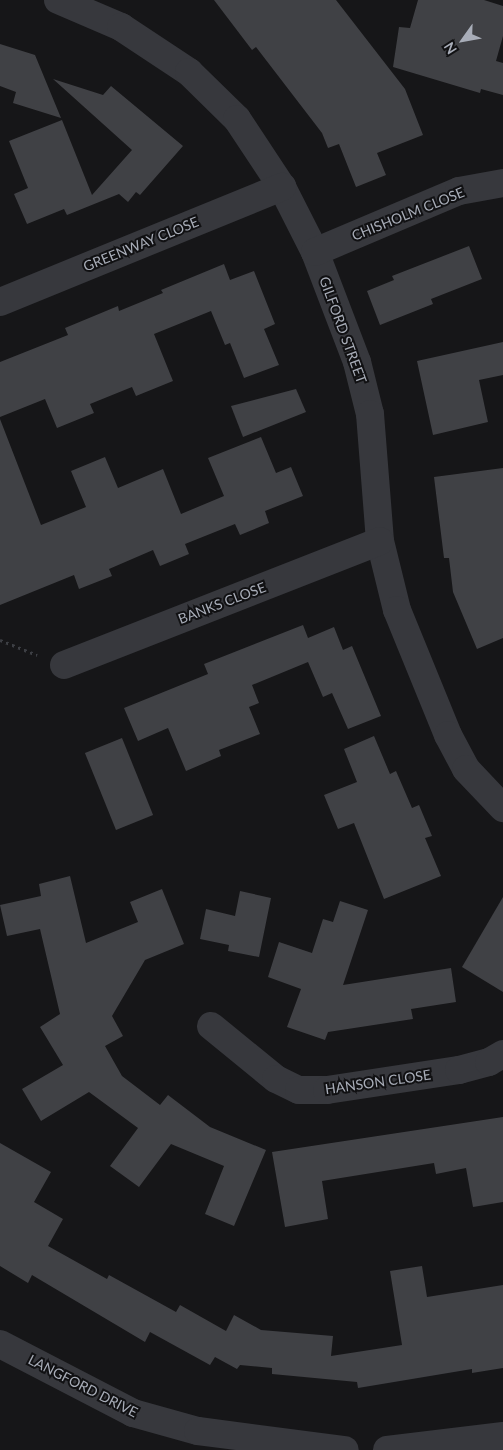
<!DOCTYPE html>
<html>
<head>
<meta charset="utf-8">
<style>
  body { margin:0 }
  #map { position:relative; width:503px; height:1450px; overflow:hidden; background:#161618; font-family:Lato,sans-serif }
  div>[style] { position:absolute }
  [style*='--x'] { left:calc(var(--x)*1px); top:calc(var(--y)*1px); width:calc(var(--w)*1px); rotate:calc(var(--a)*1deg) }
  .building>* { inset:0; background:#404145; transform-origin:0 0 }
  .path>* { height:3px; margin-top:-1.5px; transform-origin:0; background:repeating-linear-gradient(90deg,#3d3f44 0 2.5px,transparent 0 6.5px) }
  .minor>* { height:28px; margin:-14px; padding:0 14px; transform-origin:14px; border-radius:14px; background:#37383d }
  .tertiary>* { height:28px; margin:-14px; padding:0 14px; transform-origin:14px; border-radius:14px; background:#37383d }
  span { translate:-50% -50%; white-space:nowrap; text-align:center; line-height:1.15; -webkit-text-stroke:4px #111113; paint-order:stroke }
  .street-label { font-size:14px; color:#a8adb8 }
  .north { position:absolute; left:438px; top:15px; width:50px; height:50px; -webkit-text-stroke:4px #111113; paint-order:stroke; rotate:238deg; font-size:14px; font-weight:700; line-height:20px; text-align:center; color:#a8adb8 }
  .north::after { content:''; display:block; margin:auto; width:18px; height:22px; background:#a8adb8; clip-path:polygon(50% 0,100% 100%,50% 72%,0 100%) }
</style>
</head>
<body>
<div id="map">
  <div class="building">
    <div style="clip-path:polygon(214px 0,336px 0,405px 89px,423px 135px,377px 153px,386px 175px,356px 187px,339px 144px,328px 148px,322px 133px,256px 47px,252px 50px)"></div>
    <div style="clip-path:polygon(418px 0,484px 0,503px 6px,503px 36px,496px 61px,503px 63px,503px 95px,481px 89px,480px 93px,393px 67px,399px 27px,410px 28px)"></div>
    <div style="clip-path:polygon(0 44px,35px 55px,61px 118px,13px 103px,16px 92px,0 86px)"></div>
    <div style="clip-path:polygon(53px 79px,103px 95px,111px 86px,183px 146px,140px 195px,136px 192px,128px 202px,119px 194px,67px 215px,64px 209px,27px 224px,14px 194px,28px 188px,9px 141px,62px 120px,92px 195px,132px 150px)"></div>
    <div style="clip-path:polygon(469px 246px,482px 279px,431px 299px,433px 304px,380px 325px,367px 291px,394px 280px,392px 276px)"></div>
    <div style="clip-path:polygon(224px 264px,230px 280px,254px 271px,275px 324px,264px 329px,279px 365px,244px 378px,230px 343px,225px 345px,211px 311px,154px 334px,173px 381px,136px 396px,132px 387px,90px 404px,94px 413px,57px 428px,45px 399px,0 417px,0 362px,68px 335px,65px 328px,118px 306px,119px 311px,163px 293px,161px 290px)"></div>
    <div style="clip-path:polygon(503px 342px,503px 375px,479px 380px,488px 422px,433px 435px,417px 361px)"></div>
    <div style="clip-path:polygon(296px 389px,306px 412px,243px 437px,231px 406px)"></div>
    <div style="clip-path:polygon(0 419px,41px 525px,86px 507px,71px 471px,105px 457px,118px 488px,163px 469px,181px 514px,224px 496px,208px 458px,261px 437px,276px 473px,291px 467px,303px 496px,265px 511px,269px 523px,240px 535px,235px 524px,185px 544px,189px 554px,160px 566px,153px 550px,109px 569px,112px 576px,79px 589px,74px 575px,0 605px)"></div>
    <div style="clip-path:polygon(503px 468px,503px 638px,477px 649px,453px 592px,449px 558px,444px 558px,434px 477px)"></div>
    <div style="clip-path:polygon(303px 625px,308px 638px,334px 627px,343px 650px,352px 646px,381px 716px,348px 729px,332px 693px,323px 697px,308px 662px,252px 685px,259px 703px,249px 707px,260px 734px,219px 750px,221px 756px,186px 771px,168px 728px,138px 741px,124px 708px,208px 674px,204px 664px)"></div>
    <div style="clip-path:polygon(374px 736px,390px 774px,396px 771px,412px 808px,419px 805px,432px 836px,425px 838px,441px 876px,384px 899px,354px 823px,338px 829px,324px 795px,357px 782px,344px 749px)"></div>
    <div style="left:122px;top:738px;width:83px;height:40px;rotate:68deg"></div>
    <div style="clip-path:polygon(70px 876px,86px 943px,138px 922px,130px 902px,162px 889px,184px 944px,145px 960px,112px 1016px,123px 1036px,105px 1046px,122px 1076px,160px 1105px,168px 1095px,210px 1127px,266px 1150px,234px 1226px,205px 1214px,224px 1166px,171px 1144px,139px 1187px,110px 1166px,138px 1128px,89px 1092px,41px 1121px,22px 1089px,63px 1065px,40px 1027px,60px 1014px,40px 929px,7px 936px,0 905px,41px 896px,39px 884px)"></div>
    <div style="clip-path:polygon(240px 891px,271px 898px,259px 957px,228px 951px,229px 945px,200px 939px,206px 909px,235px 916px)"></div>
    <div style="clip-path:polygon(503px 897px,503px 992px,462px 967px)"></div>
    <div style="clip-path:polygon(340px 901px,368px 910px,343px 985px,451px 968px,456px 1002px,411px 1009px,413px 1019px,328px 1032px,325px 1040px,287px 1027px,301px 989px,268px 977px,279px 942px,312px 953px,323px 919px,333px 922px)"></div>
    <div style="clip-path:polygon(503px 1117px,503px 1202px,473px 1207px,466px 1168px,436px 1174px,434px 1163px,322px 1181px,328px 1219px,285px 1227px,272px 1152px)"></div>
    <div style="clip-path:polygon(0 1143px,51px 1172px,34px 1202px,63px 1219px,48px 1246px,107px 1279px,109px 1275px,176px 1312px,180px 1305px,226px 1331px,234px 1315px,261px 1330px,333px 1336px,331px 1356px,402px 1345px,390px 1271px,422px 1266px,427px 1297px,503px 1285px,503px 1368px,472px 1373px,472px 1369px,358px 1388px,357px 1382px,272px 1374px,272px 1368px,240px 1365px,237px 1369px,215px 1357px,210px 1365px,150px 1332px,145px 1342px,32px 1275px,28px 1283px,0 1266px)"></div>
  </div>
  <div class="path">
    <div style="--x:0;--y:640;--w:40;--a:22"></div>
  </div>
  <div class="minor">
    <div style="--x:58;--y:0;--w:69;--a:23.2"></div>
    <div style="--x:121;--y:27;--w:82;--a:33.5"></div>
    <div style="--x:189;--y:72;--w:67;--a:44.4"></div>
    <div style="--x:237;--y:119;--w:82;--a:56.5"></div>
    <div style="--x:282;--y:187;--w:73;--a:63.1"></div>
    <div style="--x:315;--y:252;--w:118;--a:69.1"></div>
    <div style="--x:357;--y:362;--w:54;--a:76"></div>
    <div style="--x:370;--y:414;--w:127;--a:85.5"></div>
    <div style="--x:380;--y:541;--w:71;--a:76.2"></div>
    <div style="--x:397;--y:610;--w:135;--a:67.8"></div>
    <div style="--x:448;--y:735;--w:38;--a:62"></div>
    <div style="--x:466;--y:769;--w:54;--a:46.5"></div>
    <div style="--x:315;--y:252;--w:156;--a:-23"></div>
    <div style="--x:459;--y:191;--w:45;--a:-10.3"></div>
    <div style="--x:0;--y:302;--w:305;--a:-22.2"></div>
    <div style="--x:64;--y:665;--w:339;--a:-21.4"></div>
    <div style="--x:211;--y:1026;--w:84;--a:39.2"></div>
    <div style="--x:276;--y:1079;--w:25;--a:26"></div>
    <div style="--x:299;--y:1090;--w:28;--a:0"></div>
    <div style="--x:327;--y:1090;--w:134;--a:-8.6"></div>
    <div style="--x:459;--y:1070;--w:31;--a:-15"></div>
    <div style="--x:489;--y:1062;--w:16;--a:-30"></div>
  </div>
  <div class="tertiary">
    <div style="--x:0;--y:1344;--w:150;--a:27.4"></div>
    <div style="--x:133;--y:1413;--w:67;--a:15.5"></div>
    <div style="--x:198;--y:1431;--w:148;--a:7.4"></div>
    <div style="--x:387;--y:1450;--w:117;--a:-6.9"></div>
  </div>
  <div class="street-label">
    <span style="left:408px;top:214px;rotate:-22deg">CHISHOLM CLOSE</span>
    <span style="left:141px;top:244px;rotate:-22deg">GREENWAY CLOSE</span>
    <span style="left:343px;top:330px;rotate:70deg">GILFORD STREET</span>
    <span style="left:222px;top:603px;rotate:-21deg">BANKS CLOSE</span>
    <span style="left:378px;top:1082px;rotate:-8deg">HANSON CLOSE</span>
    <span style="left:83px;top:1386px;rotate:27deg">LANGFORD DRIVE</span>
  </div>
  <div class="north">N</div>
</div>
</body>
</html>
